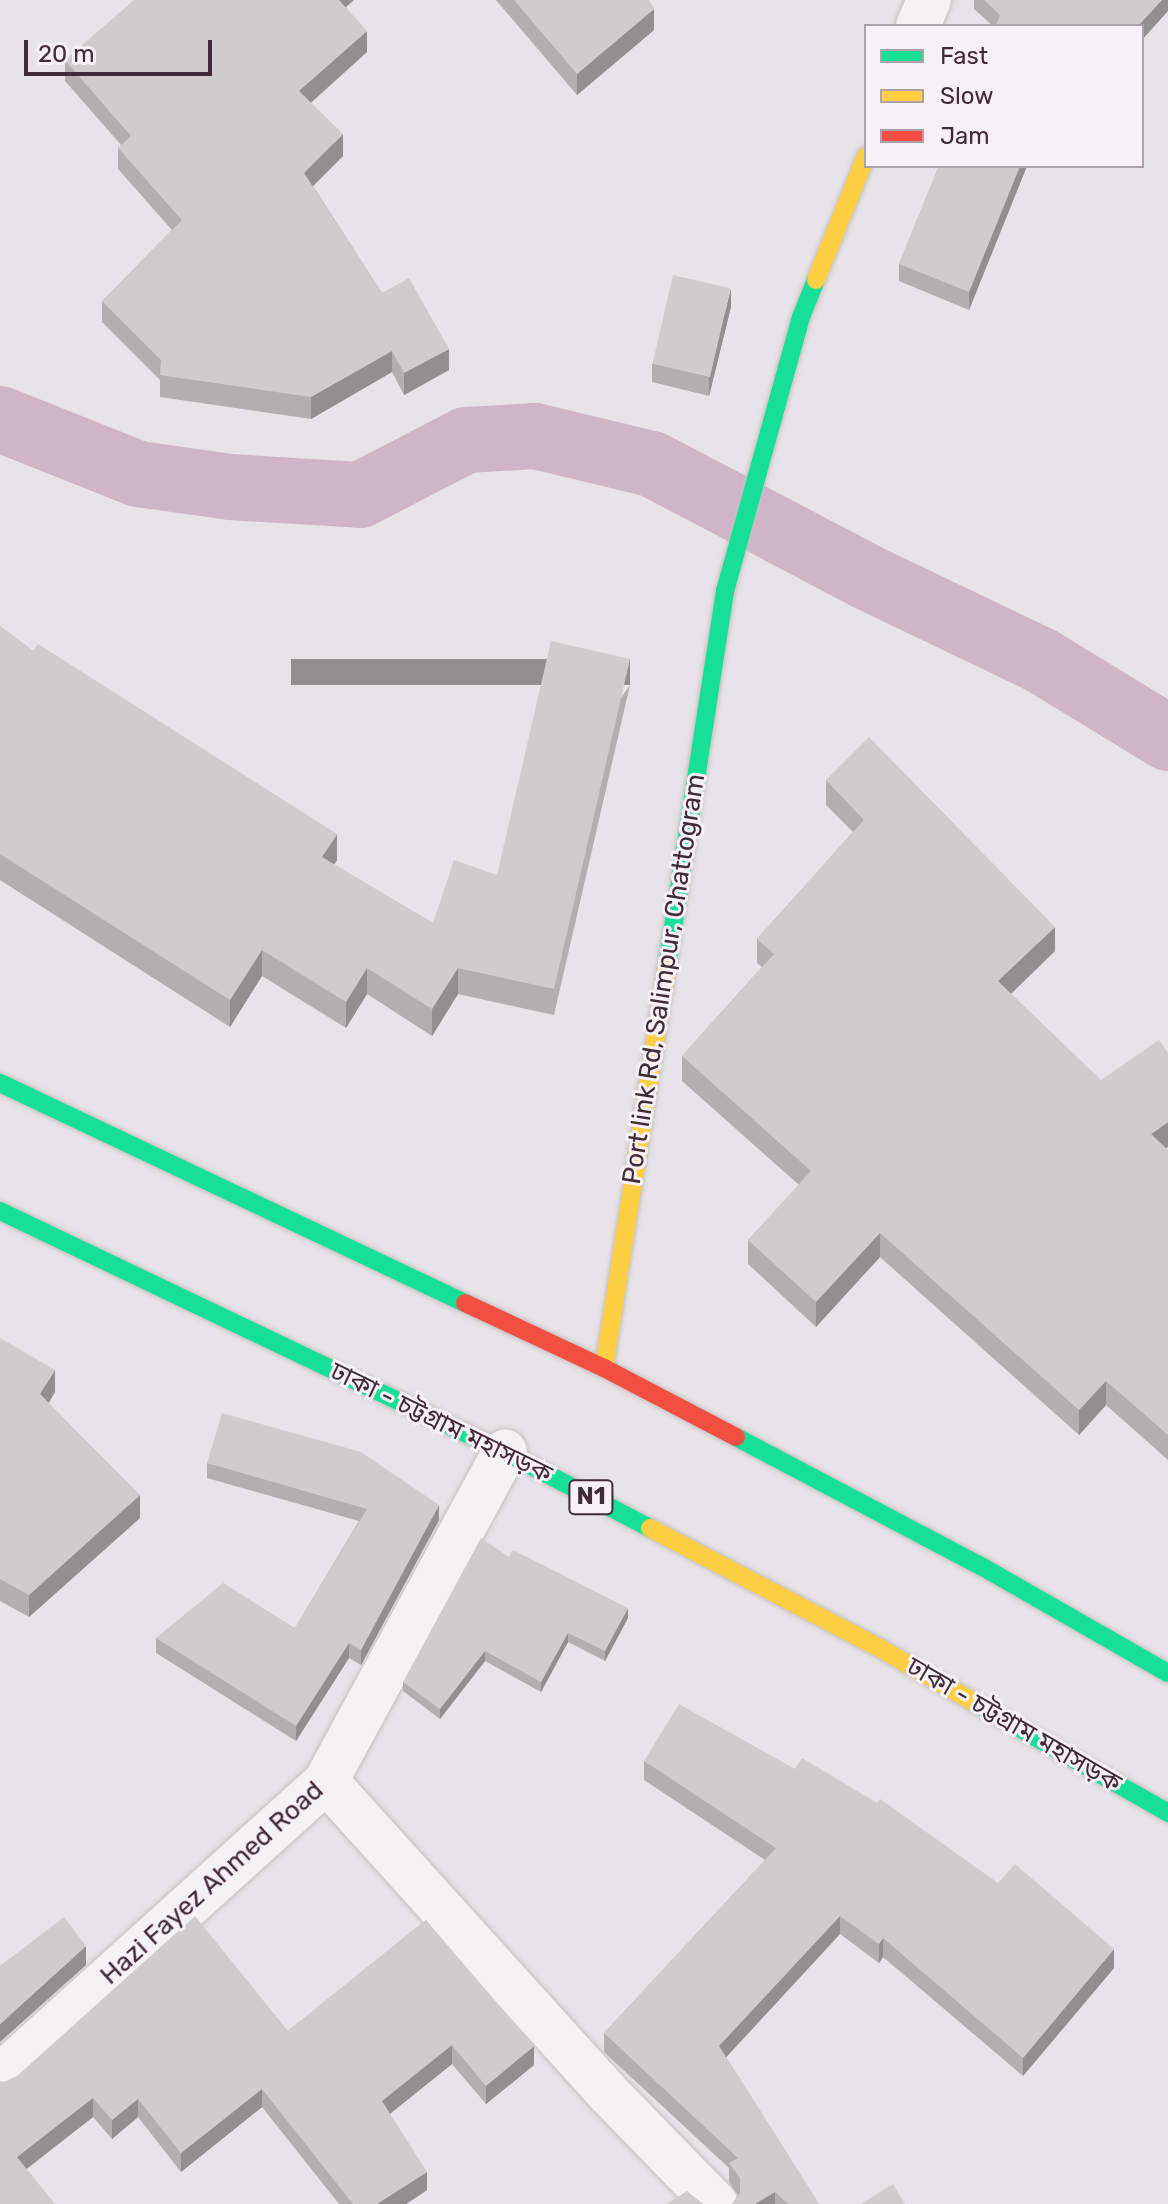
<!DOCTYPE html>
<html>
<head>
<meta charset="utf-8">
<style>
  body { margin:0 }
  #map { position:relative; width:1168px; height:2204px; overflow:hidden; background:#e8e3e6; font-family:Rubik,"Noto Sans Bengali",sans-serif }
  div>[style] { position:absolute }
  [style*='--x'] { left:calc(var(--x)*1px); top:calc(var(--y)*1px); width:calc(var(--w)*1px); rotate:calc(var(--a)*1deg) }
  .canal>* { height:66px; margin:-33px; padding:0 33px; transform-origin:33px; border-radius:33px; background:#d0b4c8 }
  .roads { filter:drop-shadow(0 0 2px #c4c0c2) drop-shadow(0 0 2px #c4c0c2) }
  .street>* { height:44px; margin:-22px; padding:0 22px; transform-origin:22px; border-radius:22px; background:#f5f2f4 }
  .fast>* { height:18px; margin:-9px; padding:0 9px; transform-origin:9px; border-radius:9px; background:#16e098 }
  .slow>* { height:18px; margin:-9px; padding:0 9px; transform-origin:9px; border-radius:9px; background:#ffcf43 }
  .jam>* { height:18px; margin:-9px; padding:0 9px; transform-origin:9px; border-radius:9px; background:#f24e42 }
  .wall>* { inset:0; background:#b3afb1 }
  .shaded-wall>* { inset:0; background:#928f90; transform-origin:0 0 }
  .building>* { inset:0; background:#d0ccce; transform-origin:0 0 }
  span { translate:-50% -50%; white-space:nowrap; text-align:center; line-height:1.15; -webkit-text-stroke:6px #f7f1f5; paint-order:stroke }
  .shield-label span { padding:2px 6px; background:#f7f1f5; border:2px solid; border-radius:6px; -webkit-text-stroke-width:0 }
  .shield-label { font-size:24px; color:#402b37; font-weight:700 }
  .street-label { font-size:26px; color:#402b37 }
  .legend { position:absolute; left:864px; top:24px; width:280px; height:144px; box-sizing:border-box; background:#f7f1f5; border:2px solid #aea2a9; margin:0; padding:10px 14px; list-style:none; font-size:24px; color:#402b37 }
  .legend li { display:flex; align-items:center; gap:16px; height:40px }
  .legend b { width:40px; border:2px solid #aea2a9 }
  .scale { position:absolute; left:24px; top:40px; width:188px; height:36px; box-sizing:border-box; border:4px solid #402b37; border-top:0; padding-left:10px; font-size:24px; line-height:28px; white-space:nowrap; color:#402b37; -webkit-text-stroke:6px #f7f1f5; paint-order:stroke }
</style>
</head>
<body>
<div id="map">
  <div class="canal">
    <div style="--x:0;--y:419;--w:149;--a:21.7"></div>
    <div style="--x:138;--y:474;--w:93;--a:8"></div>
    <div style="--x:230;--y:487;--w:130;--a:3.5"></div>
    <div style="--x:360;--y:495;--w:119;--a:-27.4"></div>
    <div style="--x:466;--y:440;--w:69;--a:-3.3"></div>
    <div style="--x:535;--y:436;--w:120;--a:13.5"></div>
    <div style="--x:652;--y:464;--w:243;--a:27.7"></div>
    <div style="--x:867;--y:577;--w:194;--a:25.6"></div>
    <div style="--x:1042;--y:661;--w:148;--a:31.4"></div>
  </div>
  <div class="roads">
    <div class="street">
      <div style="--x:918;--y:26;--w:28;--a:-67"></div>
      <div style="--x:326;--y:1781;--w:421;--a:47.9"></div>
      <div style="--x:608;--y:2093;--w:155;--a:45.8"></div>
      <div style="--x:0;--y:2076;--w:440;--a:-42.1"></div>
      <div style="--x:326;--y:1781;--w:375;--a:-61.5"></div>
    </div>
    <div class="fast">
      <div style="--x:667;--y:966;--w:379;--a:-81.2"></div>
      <div style="--x:725;--y:591;--w:284;--a:-74.5"></div>
      <div style="--x:801;--y:317;--w:40;--a:-68"></div>
      <div style="--x:0;--y:1083;--w:514;--a:25.32"></div>
      <div style="--x:0;--y:1211;--w:560;--a:25.51"></div>
      <div style="--x:505;--y:1452;--w:164;--a:27.7"></div>
      <div style="--x:736;--y:1437;--w:277;--a:27.8"></div>
      <div style="--x:981;--y:1566;--w:215;--a:29.8"></div>
      <div style="--x:979;--y:1705;--w:218;--a:29.7"></div>
    </div>
    <div class="slow">
      <div style="--x:816;--y:280;--w:134;--a:-68"></div>
      <div style="--x:604;--y:1368;--w:407;--a:-81.1"></div>
      <div style="--x:650;--y:1528;--w:263;--a:27.6"></div>
      <div style="--x:883;--y:1650;--w:111;--a:29.8"></div>
    </div>
    <div class="jam">
      <div style="--x:465;--y:1303;--w:153;--a:25.1"></div>
      <div style="--x:604;--y:1368;--w:149;--a:27.6"></div>
    </div>
  </div>
  <div class="wall">
    <div style="clip-path:polygon(496px 0,649px 0,654px 30px,577px 95px)"></div>
    <div style="clip-path:polygon(974px 0,1168px 0,1142px 26px,993px 26px,974px 9px)"></div>
    <div style="clip-path:polygon(346px 7px,367px 52px,311px 103px,343px 156px,313px 186px,382px 293px,449px 370px,404px 395px,392px 372px,311px 419px,160px 397px,160px 380px,102px 322px,102px 301px,172px 230px,118px 169px,118px 148px,121px 145px,65px 81px,65px 60px)"></div>
    <div style="clip-path:polygon(939px 166px,1027px 166px,969px 310px,899px 281px,899px 264px)"></div>
    <div style="clip-path:polygon(731px 307px,709px 396px,652px 382px,652px 364px)"></div>
    <div style="clip-path:polygon(0 626px,33px 651px,337px 860px,334px 865px,433px 923px,497px 875px,630px 685px,554px 1015px,458px 994px,432px 1036px,367px 994px,346px 1028px,262px 976px,230px 1027px,0 880px)"></div>
    <div style="clip-path:polygon(826px 780px,1055px 951px,1011px 994px,1168px 1150px,1168px 1460px,1106px 1405px,1079px 1435px,880px 1257px,816px 1327px,748px 1264px,748px 1240px,799px 1185px,682px 1081px,682px 1056px,762px 967px,757px 963px,757px 939px,853px 832px,826px 805px)"></div>
    <div style="clip-path:polygon(0 1338px,55px 1392px,49px 1403px,140px 1518px,29px 1617px,0 1601px)"></div>
    <div style="clip-path:polygon(207px 1463px,439px 1520px,361px 1665px,349px 1658px,296px 1741px,156px 1653px,156px 1638px,295px 1628px,359px 1521px,207px 1478px)"></div>
    <div style="clip-path:polygon(509px 1557px,628px 1618px,605px 1661px,568px 1642px,541px 1692px,485px 1661px,440px 1719px,403px 1691px,403px 1682px)"></div>
    <div style="clip-path:polygon(644px 1761px,1114px 1968px,1023px 2076px,883px 1957px,879px 1963px,840px 1934px,726px 2057px,819px 2204px,732px 2204px,738px 2195px,729px 2182px,729px 2168px,604px 2052px,604px 2033px,765px 1860px,644px 1780px)"></div>
    <div style="clip-path:polygon(426px 1920px,534px 2065px,486px 2104px,452px 2064px,390px 2114px,427px 2190px,406px 2204px,339px 2204px,262px 2107px,181px 2172px,138px 2117px,112px 2139px,93px 2117px,27px 2169px,0 2204px,4px 2082px,288px 2031px)"></div>
  </div>
  <div class="shaded-wall">
    <div style="clip-path:polygon(335px 0,354px 0,335px 17px)"></div>
    <div style="clip-path:polygon(1162px 0,1168px 0,1168px 11px,1142px 40px,1142px 26px,1138px 26px)"></div>
    <div style="clip-path:polygon(654px 9px,654px 30px,577px 95px,577px 74px)"></div>
    <div style="clip-path:polygon(367px 31px,367px 52px,299px 113px,299px 91px)"></div>
    <div style="clip-path:polygon(343px 134px,343px 156px,304px 195px,304px 173px)"></div>
    <div style="clip-path:polygon(1020px 166px,1027px 166px,969px 310px,969px 292px)"></div>
    <div style="clip-path:polygon(731px 288px,731px 307px,709px 396px,709px 378px)"></div>
    <div style="clip-path:polygon(449px 349px,449px 370px,404px 395px,404px 373px)"></div>
    <div style="clip-path:polygon(392px 351px,392px 372px,311px 419px,311px 397px)"></div>
    <div style="left:630px;top:659px;width:26px;height:339px;rotate:90deg"></div>
    <div style="clip-path:polygon(337px 834px,337px 860px,322px 883px,322px 857px)"></div>
    <div style="clip-path:polygon(1055px 927px,1055px 951px,998px 1006px,998px 981px)"></div>
    <div style="clip-path:polygon(262px 950px,262px 976px,230px 1027px,230px 1000px)"></div>
    <div style="clip-path:polygon(367px 968px,367px 994px,346px 1028px,346px 1002px)"></div>
    <div style="clip-path:polygon(458px 968px,458px 994px,432px 1036px,432px 1009px)"></div>
    <div style="clip-path:polygon(1168px 1122px,1168px 1147px,1151px 1158px,1151px 1134px)"></div>
    <div style="clip-path:polygon(880px 1233px,880px 1257px,816px 1327px,816px 1302px)"></div>
    <div style="clip-path:polygon(55px 1370px,55px 1392px,40px 1416px,40px 1394px)"></div>
    <div style="clip-path:polygon(1106px 1381px,1106px 1405px,1079px 1435px,1079px 1410px)"></div>
    <div style="clip-path:polygon(140px 1495px,140px 1518px,29px 1617px,29px 1595px)"></div>
    <div style="clip-path:polygon(439px 1505px,439px 1520px,361px 1665px,361px 1650px)"></div>
    <div style="clip-path:polygon(628px 1608px,628px 1618px,605px 1661px,605px 1651px)"></div>
    <div style="clip-path:polygon(568px 1633px,568px 1642px,541px 1692px,541px 1682px)"></div>
    <div style="clip-path:polygon(349px 1643px,349px 1658px,296px 1741px,296px 1726px)"></div>
    <div style="clip-path:polygon(485px 1651px,485px 1661px,440px 1719px,440px 1709px)"></div>
    <div style="clip-path:polygon(840px 1916px,840px 1934px,719px 2065px,719px 2046px)"></div>
    <div style="clip-path:polygon(883px 1938px,883px 1957px,879px 1963px,879px 1944px)"></div>
    <div style="clip-path:polygon(86px 1946px,86px 1965px,0 2042px,0 2024px)"></div>
    <div style="clip-path:polygon(1114px 1949px,1114px 1968px,1023px 2076px,1023px 2058px)"></div>
    <div style="clip-path:polygon(452px 2045px,452px 2064px,382px 2120px,382px 2101px)"></div>
    <div style="clip-path:polygon(534px 2046px,534px 2065px,486px 2104px,486px 2086px)"></div>
    <div style="clip-path:polygon(262px 2089px,262px 2107px,181px 2172px,181px 2153px)"></div>
    <div style="clip-path:polygon(93px 2098px,93px 2117px,17px 2176px,17px 2157px)"></div>
    <div style="clip-path:polygon(138px 2099px,138px 2117px,112px 2139px,112px 2120px)"></div>
    <div style="clip-path:polygon(427px 2172px,427px 2190px,406px 2204px,377px 2204px)"></div>
    <div style="clip-path:polygon(775px 2192px,775px 2204px,755px 2204px)"></div>
  </div>
  <div class="building">
    <div style="clip-path:polygon(134px 0,339px 0,367px 31px,299px 91px,343px 134px,304px 173px,382px 293px,409px 278px,449px 349px,404px 373px,392px 351px,311px 397px,160px 375px,161px 360px,102px 301px,182px 220px,118px 148px,131px 136px,65px 60px)"></div>
    <div style="clip-path:polygon(514px 0,649px 0,654px 9px,577px 74px)"></div>
    <div style="clip-path:polygon(984px 0,1162px 0,1138px 26px,996px 26px,1000px 15px)"></div>
    <div style="clip-path:polygon(939px 166px,1020px 166px,969px 292px,899px 264px)"></div>
    <div style="left:673px;top:275px;width:59px;height:91px;rotate:13deg"></div>
    <div style="clip-path:polygon(0 626px,33px 651px,38px 644px,337px 834px,322px 857px,433px 923px,454px 860px,497px 875px,551px 641px,630px 659px,554px 989px,458px 968px,432px 1009px,367px 968px,346px 1002px,262px 950px,230px 1000px,0 854px)"></div>
    <div style="clip-path:polygon(869px 737px,1055px 927px,998px 981px,1101px 1080px,1159px 1040px,1168px 1053px,1168px 1122px,1151px 1134px,1168px 1150px,1168px 1435px,1106px 1381px,1079px 1410px,880px 1233px,816px 1302px,748px 1240px,811px 1171px,682px 1056px,774px 954px,757px 939px,864px 820px,826px 780px)"></div>
    <div style="clip-path:polygon(0 1338px,55px 1370px,40px 1394px,140px 1495px,29px 1595px,0 1579px)"></div>
    <div style="clip-path:polygon(222px 1413px,361px 1452px,439px 1505px,361px 1650px,349px 1643px,296px 1726px,156px 1638px,223px 1583px,295px 1628px,367px 1509px,207px 1463px)"></div>
    <div style="clip-path:polygon(481px 1538px,509px 1557px,513px 1550px,628px 1608px,605px 1651px,568px 1633px,541px 1682px,485px 1651px,440px 1709px,403px 1682px)"></div>
    <div style="clip-path:polygon(679px 1704px,795px 1769px,802px 1758px,877px 1803px,880px 1799px,998px 1883px,1015px 1864px,1114px 1949px,1023px 2058px,883px 1938px,879px 1944px,840px 1916px,719px 2046px,819px 2204px,788px 2204px,775px 2192px,755px 2204px,732px 2204px,740px 2193px,740px 2178px,729px 2163px,738px 2158px,604px 2033px,776px 1848px,644px 1761px)"></div>
    <div style="clip-path:polygon(195px 1916px,288px 2031px,426px 1920px,534px 2046px,486px 2086px,452px 2045px,382px 2101px,427px 2172px,377px 2204px,353px 2204px,262px 2089px,181px 2153px,138px 2099px,112px 2120px,93px 2098px,17px 2157px,55px 2204px,0 2204px,0 2081px,4px 2082px,17px 2076px)"></div>
    <div style="clip-path:polygon(64px 1917px,86px 1946px,0 2024px,0 1966px)"></div>
    <div style="clip-path:polygon(893px 2184px,905px 2204px,861px 2204px)"></div>
    <div style="clip-path:polygon(687px 2191px,703px 2204px,667px 2204px)"></div>
  </div>
  <div class="shield-label">
    <span style="left:591px;top:1497px">N1</span>
  </div>
  <div class="street-label">
    <span style="left:664px;top:979px;rotate:-81deg">Port link Rd, Salimpur, Chattogram</span>
    <span style="left:441px;top:1423px;rotate:26deg">ঢাকা - চট্টগ্রাম মহাসড়ক</span>
    <span style="left:1014px;top:1725px;rotate:30deg">ঢাকা - চট্টগ্রাম মহাসড়ক</span>
    <span style="left:212px;top:1883px;rotate:-42deg">Hazi Fayez Ahmed Road</span>
  </div>
  <ul class="legend">
  <li><b style="height:10px;background:#16e098"></b>Fast</li>
  <li><b style="height:10px;background:#ffcf43"></b>Slow</li>
  <li><b style="height:10px;background:#f24e42"></b>Jam</li>
  </ul>
  <div class="scale">20 m</div>
</div>
</body>
</html>
